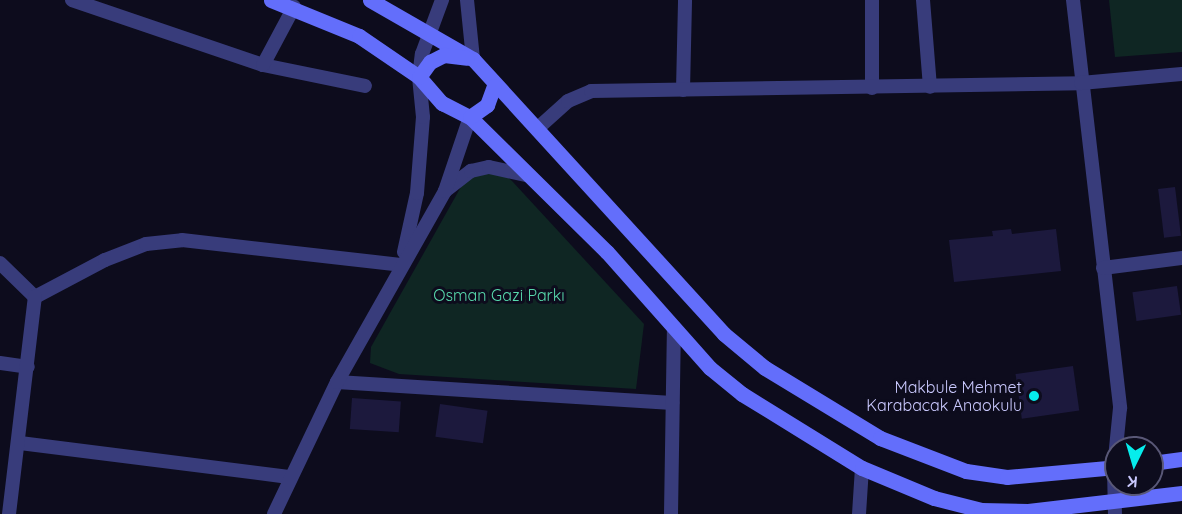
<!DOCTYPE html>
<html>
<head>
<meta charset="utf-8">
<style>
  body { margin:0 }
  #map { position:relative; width:1182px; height:514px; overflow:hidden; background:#0d0c1d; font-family:Quicksand,sans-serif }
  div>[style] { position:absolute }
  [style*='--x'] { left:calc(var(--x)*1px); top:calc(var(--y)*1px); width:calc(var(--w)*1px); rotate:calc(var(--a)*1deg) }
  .green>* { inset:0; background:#0f2623 }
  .building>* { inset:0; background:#1c193d; transform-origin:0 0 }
  .minor>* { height:14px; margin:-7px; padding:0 7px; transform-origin:7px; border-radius:7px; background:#383c7b }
  .secondary>* { height:15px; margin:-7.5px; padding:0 7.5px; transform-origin:7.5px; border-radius:7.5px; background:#636efb }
  .dots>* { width:16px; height:16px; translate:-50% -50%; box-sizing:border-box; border:3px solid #0d0c1d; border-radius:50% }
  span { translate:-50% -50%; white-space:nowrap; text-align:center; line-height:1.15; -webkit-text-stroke:6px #0d0c1d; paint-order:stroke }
  .park-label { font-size:16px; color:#58daad }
  .poi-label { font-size:16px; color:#cac9fe }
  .right { translate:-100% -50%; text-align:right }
  .north { position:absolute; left:1104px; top:436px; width:60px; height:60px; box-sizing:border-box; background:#0d0c1d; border:2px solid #595877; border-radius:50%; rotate:185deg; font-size:16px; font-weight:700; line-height:24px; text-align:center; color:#cac9fe }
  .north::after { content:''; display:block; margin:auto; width:21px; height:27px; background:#06edec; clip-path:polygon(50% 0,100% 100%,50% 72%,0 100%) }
</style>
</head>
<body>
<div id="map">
  <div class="green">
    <div style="clip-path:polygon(1109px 0,1182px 0,1182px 52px,1115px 57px)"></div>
    <div style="clip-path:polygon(480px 172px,502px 172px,512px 181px,644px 324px,636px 389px,399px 374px,370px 363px,371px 347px,462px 185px)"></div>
  </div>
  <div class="building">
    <div style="left:1175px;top:187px;width:49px;height:17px;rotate:83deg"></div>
    <div style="clip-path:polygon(1011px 229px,1012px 234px,1056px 229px,1061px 271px,954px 282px,949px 240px,993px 236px,992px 231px)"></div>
    <div style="left:1177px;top:286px;width:29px;height:45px;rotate:82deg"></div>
    <div style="left:1073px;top:366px;width:45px;height:58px;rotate:82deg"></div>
    <div style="left:352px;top:398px;width:49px;height:31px;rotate:4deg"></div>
    <div style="left:440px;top:404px;width:48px;height:33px;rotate:8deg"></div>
  </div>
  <div class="minor">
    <div style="--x:72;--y:0;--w:202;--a:18.8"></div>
    <div style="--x:263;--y:65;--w:104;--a:11.6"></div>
    <div style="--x:467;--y:0;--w:59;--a:84.2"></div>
    <div style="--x:923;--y:0;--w:87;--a:85.4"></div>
    <div style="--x:1073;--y:0;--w:411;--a:83.4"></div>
    <div style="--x:1120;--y:408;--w:60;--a:95.7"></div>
    <div style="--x:1114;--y:468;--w:46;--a:88.8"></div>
    <div style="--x:263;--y:65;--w:66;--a:-61.9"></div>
    <div style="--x:872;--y:88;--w:88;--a:-90"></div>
    <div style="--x:683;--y:90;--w:90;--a:-88.7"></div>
    <div style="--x:538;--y:128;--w:40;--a:-42"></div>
    <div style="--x:568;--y:101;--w:25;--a:-23"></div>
    <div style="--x:591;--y:91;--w:490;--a:-0.9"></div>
    <div style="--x:1081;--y:83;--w:101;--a:-5.1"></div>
    <div style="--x:445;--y:191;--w:33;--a:-38"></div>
    <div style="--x:471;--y:171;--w:18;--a:-13"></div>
    <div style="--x:489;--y:167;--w:42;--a:12.4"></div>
    <div style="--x:404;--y:252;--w:60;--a:-77.6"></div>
    <div style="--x:417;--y:193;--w:76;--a:-85.5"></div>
    <div style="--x:423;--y:117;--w:40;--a:-95.7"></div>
    <div style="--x:419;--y:77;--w:23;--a:-83"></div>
    <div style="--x:422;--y:54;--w:58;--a:-69.7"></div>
    <div style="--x:0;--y:263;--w:49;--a:44.2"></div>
    <div style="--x:35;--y:297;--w:79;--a:-27.9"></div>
    <div style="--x:105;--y:260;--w:44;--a:-21.3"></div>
    <div style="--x:146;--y:244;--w:36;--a:-6"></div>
    <div style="--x:182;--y:240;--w:220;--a:6.5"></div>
    <div style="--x:1103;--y:268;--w:80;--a:-7.2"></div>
    <div style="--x:0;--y:363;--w:28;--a:8"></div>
    <div style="--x:337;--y:382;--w:336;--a:3.6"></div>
    <div style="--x:20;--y:443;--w:273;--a:7.2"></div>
    <div style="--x:9;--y:514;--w:219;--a:-83.2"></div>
    <div style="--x:274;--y:514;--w:146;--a:-64.5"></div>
    <div style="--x:337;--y:382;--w:219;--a:-60.5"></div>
    <div style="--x:445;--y:191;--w:78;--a:-71.3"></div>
    <div style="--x:671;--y:514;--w:187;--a:-89.1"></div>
    <div style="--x:859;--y:514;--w:46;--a:-86.3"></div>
  </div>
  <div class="secondary">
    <div style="--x:271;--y:0;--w:95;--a:22.2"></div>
    <div style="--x:359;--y:36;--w:73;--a:34.3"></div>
    <div style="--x:419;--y:77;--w:35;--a:49"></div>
    <div style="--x:442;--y:103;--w:31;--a:27"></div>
    <div style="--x:470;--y:117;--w:192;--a:44.6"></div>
    <div style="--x:607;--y:252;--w:155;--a:48.4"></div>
    <div style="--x:710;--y:368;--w:41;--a:39.1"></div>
    <div style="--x:742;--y:394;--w:141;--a:31.7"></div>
    <div style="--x:862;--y:468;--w:78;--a:22.6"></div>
    <div style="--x:934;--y:498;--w:49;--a:14.3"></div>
    <div style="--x:981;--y:510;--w:47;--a:1.2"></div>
    <div style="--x:1028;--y:511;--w:155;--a:-6.7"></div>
    <div style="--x:370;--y:0;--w:119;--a:29.8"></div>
    <div style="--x:473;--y:59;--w:372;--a:47.6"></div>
    <div style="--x:724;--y:334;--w:53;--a:39.7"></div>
    <div style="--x:765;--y:368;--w:135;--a:31.3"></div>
    <div style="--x:880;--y:438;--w:92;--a:21"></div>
    <div style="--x:966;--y:471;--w:41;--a:8.3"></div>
    <div style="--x:1007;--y:477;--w:109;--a:-5.2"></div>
    <div style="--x:419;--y:77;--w:19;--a:-54"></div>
    <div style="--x:430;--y:62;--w:16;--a:-27"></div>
    <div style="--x:444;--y:55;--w:23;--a:7"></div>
    <div style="--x:470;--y:117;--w:21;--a:-35"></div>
    <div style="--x:487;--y:105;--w:20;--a:-70"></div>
    <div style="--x:1152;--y:463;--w:30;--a:-8"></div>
  </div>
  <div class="dots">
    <div style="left:1034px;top:396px;background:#06edec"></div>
  </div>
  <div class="park-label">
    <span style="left:499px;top:295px">Osman Gazi Parkı</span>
  </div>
  <div class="poi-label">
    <span class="right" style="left:1022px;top:396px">Makbule Mehmet<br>Karabacak Anaokulu</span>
  </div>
  <div class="north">K</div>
</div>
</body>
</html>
